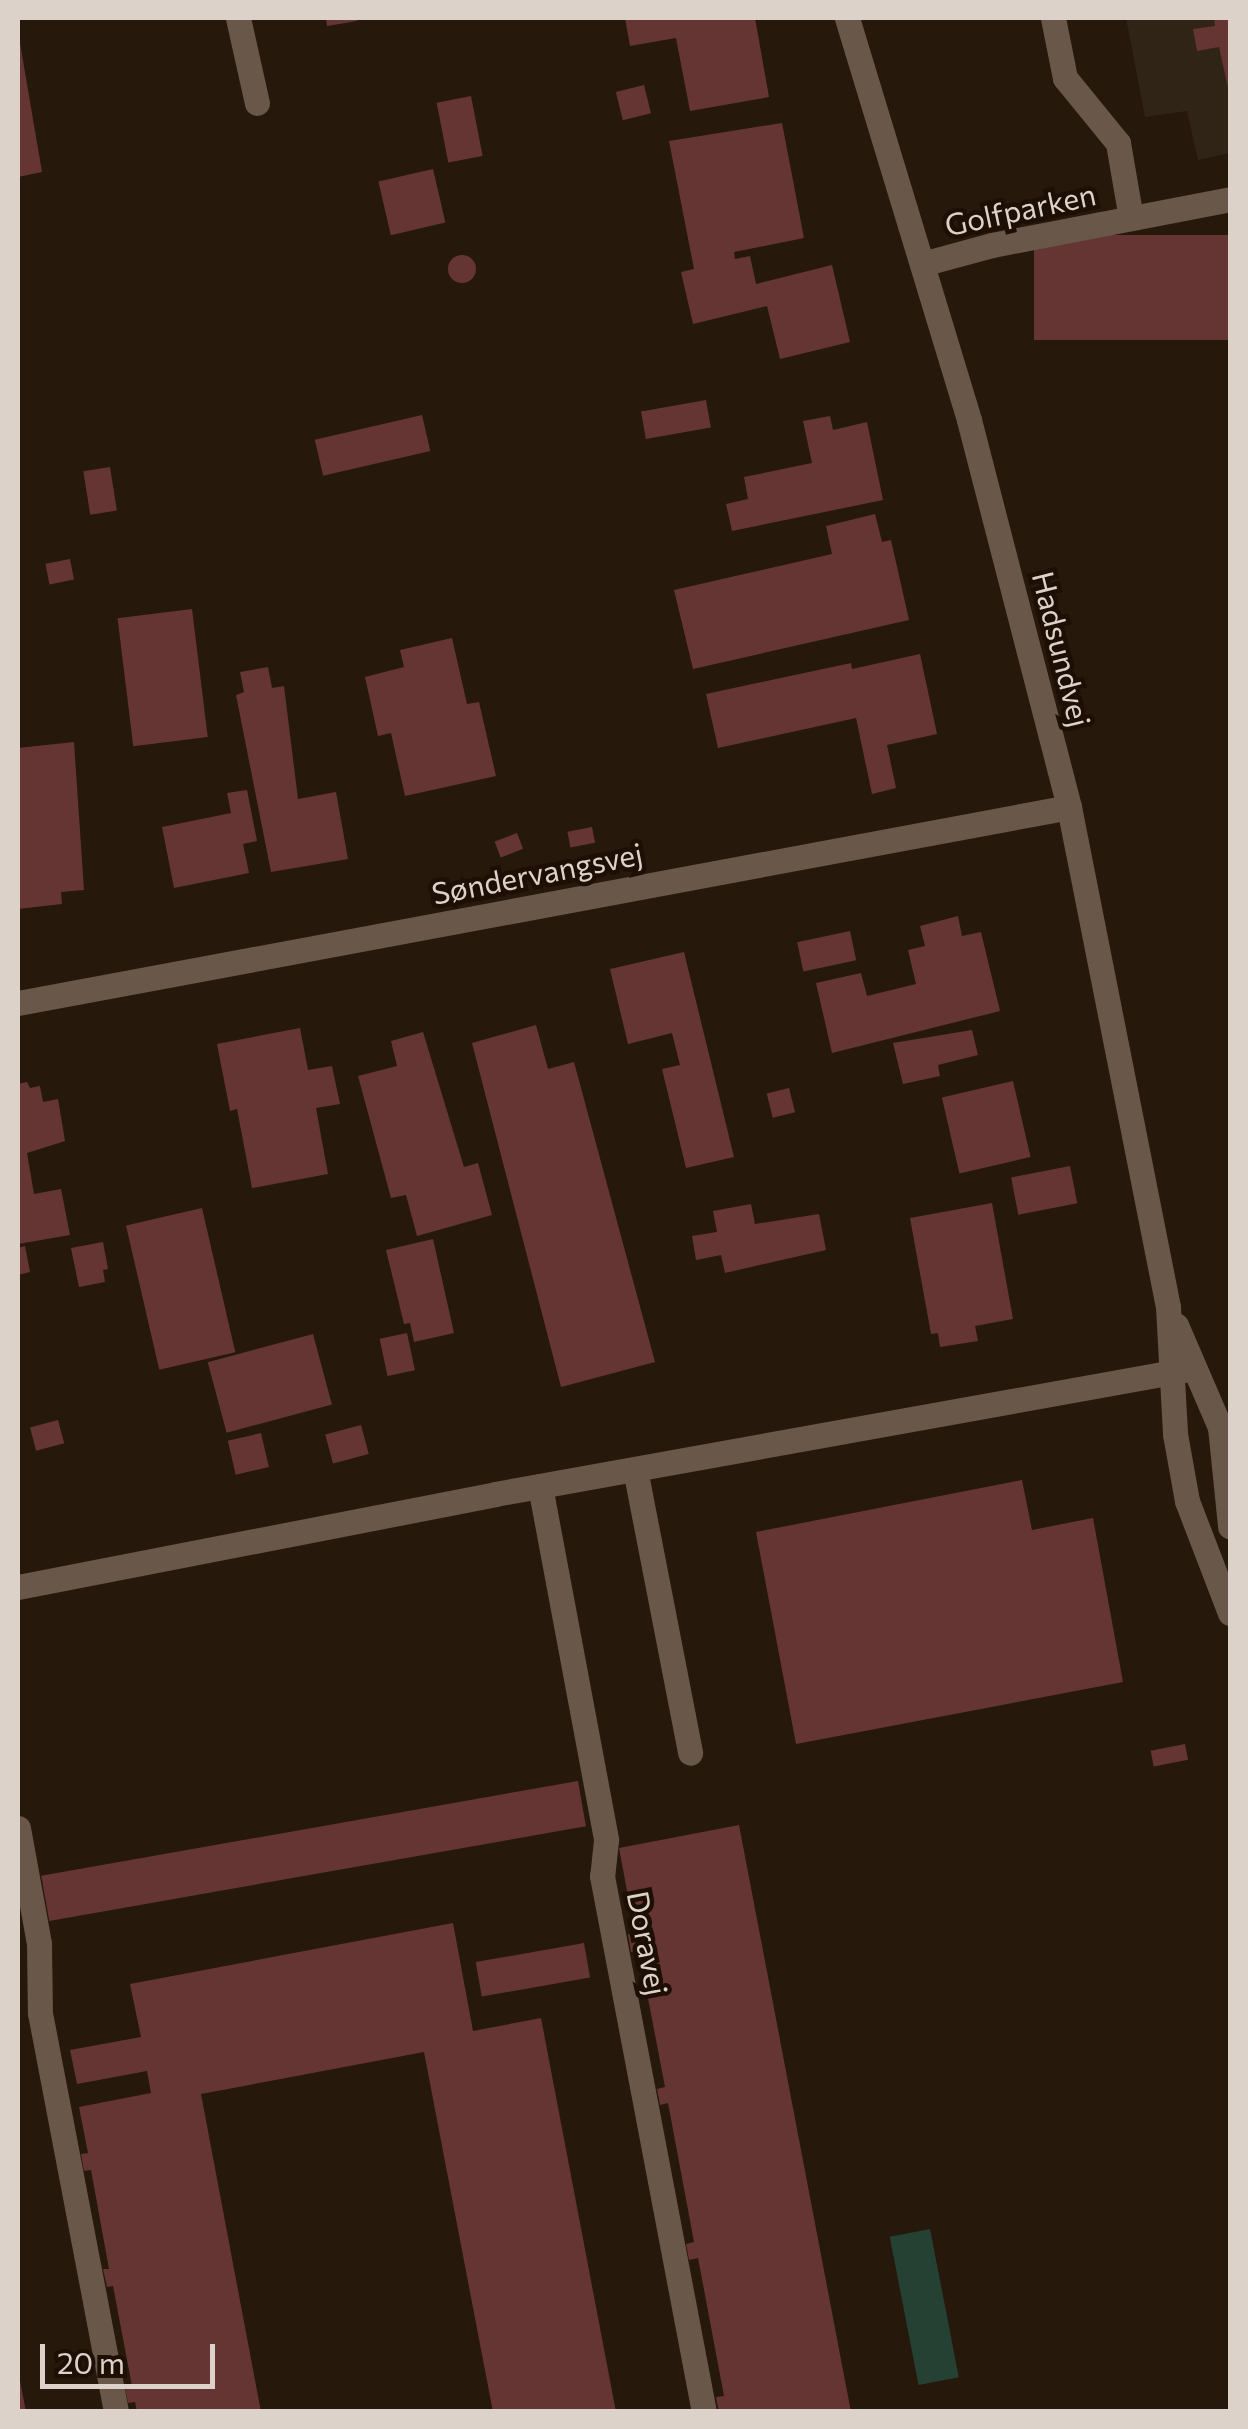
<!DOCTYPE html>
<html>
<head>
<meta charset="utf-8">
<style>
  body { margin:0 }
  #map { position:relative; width:1248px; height:2429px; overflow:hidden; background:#27180c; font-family:Commissioner,sans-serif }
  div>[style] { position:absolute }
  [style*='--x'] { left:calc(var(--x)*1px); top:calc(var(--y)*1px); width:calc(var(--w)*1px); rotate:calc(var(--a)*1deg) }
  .education>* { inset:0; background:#302416 }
  .green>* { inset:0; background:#254133; transform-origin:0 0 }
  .building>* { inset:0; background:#653534; transform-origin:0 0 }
  .round { border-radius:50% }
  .service>* { height:25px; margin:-12.5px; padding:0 12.5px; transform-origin:12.5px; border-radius:12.5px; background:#69574a }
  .minor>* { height:25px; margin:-12.5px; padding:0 12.5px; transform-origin:12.5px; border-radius:12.5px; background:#69574a }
  .tertiary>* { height:25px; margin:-12.5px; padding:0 12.5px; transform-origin:12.5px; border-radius:12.5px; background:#69574a }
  span { translate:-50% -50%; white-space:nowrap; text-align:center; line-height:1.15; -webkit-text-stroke:9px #1d0f04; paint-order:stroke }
  .street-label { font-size:30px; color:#ddd2ca }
  .frame { position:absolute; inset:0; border:20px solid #ddd2ca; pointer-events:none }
  .scale { position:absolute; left:40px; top:2344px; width:175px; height:45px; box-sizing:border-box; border:5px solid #ddd2ca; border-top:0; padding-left:12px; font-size:30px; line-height:35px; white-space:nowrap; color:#ddd2ca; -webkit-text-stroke:8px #1d0f04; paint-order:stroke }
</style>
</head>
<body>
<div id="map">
  <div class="education">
    <div style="clip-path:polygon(1126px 18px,1230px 18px,1230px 153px,1198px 160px,1187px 111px,1145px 117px)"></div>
  </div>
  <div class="green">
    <div style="left:930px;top:2229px;width:151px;height:41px;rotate:79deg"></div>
  </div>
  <div class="building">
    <div style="clip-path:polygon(326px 18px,356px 18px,357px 21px,327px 26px)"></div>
    <div style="clip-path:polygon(625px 18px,755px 18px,769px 97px,690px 111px,676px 38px,630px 46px)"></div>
    <div style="clip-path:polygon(1214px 18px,1230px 18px,1230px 97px,1219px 47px,1197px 51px,1193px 29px,1215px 26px)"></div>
    <div style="clip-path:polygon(20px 43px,42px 172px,18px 177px,18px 44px)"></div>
    <div style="left:644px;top:85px;width:29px;height:29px;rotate:76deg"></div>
    <div style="left:471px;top:96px;width:61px;height:35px;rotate:79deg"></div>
    <div style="clip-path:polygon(782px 123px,804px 238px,734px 252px,735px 259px,750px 256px,756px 284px,832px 265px,850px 342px,780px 359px,767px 306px,693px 324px,681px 272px,694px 269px,669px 141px)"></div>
    <div style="left:433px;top:169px;width:55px;height:56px;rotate:77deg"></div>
    <div style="left:1230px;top:235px;width:105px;height:196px;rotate:90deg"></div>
    <div class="round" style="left:448px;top:255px;width:28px;height:28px"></div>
    <div style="left:706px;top:400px;width:28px;height:66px;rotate:80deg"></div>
    <div style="left:422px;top:415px;width:37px;height:110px;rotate:77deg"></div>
    <div style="clip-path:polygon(830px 416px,833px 430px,867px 422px,883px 500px,732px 531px,726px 504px,748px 499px,744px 477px,812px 463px,803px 421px)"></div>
    <div style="left:110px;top:467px;width:44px;height:27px;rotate:81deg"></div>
    <div style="clip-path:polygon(875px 514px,882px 542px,891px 540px,909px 620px,693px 669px,674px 590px,832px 554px,826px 526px)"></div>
    <div style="left:70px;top:559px;width:21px;height:25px;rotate:79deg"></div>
    <div style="left:192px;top:609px;width:129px;height:75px;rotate:83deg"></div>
    <div style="clip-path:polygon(452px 638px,467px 704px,479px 702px,496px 776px,405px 796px,391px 733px,378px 736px,365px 677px,404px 667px,400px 650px)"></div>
    <div style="clip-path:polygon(920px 654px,937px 734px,887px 745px,896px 788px,872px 794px,856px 718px,718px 748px,706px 694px,851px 663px,852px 669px)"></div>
    <div style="clip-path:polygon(268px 667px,272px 688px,284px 686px,298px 799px,336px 792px,348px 859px,271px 872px,236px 695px,244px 692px,240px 672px)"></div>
    <div style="clip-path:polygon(74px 742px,84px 890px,61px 892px,62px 904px,18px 909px,18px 748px)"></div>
    <div style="clip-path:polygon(247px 790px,257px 841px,243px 844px,249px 873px,174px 888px,162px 827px,231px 813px,227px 793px)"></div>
    <div style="left:592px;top:827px;width:16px;height:25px;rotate:79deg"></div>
    <div style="left:517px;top:833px;width:17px;height:24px;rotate:69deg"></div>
    <div style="clip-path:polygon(958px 916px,962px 936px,981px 932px,1000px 1011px,832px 1053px,816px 983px,861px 973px,867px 996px,916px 984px,908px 950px,925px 946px,920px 926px)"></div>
    <div style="left:850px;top:931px;width:30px;height:54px;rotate:78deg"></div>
    <div style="clip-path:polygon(684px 952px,734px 1157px,686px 1168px,662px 1069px,680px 1065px,672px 1033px,628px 1044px,610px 969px)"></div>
    <div style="clip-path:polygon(536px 1025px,548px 1069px,574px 1062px,655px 1362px,561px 1387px,472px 1043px)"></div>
    <div style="clip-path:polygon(300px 1028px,308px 1070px,332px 1066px,340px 1104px,316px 1108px,328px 1174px,252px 1188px,237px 1109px,230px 1111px,217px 1044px)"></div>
    <div style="clip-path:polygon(972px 1030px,978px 1055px,938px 1065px,940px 1076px,903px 1084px,893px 1043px)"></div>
    <div style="clip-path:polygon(423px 1032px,464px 1167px,478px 1163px,492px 1215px,417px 1236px,406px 1195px,391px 1198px,358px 1076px,397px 1066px,391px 1041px)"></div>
    <div style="left:1013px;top:1081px;width:78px;height:73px;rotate:77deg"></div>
    <div style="clip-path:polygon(27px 1082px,30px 1088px,40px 1086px,43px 1102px,58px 1099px,65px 1141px,27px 1153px,34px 1194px,61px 1189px,70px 1235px,18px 1244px,18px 1084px)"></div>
    <div style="left:789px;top:1088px;width:25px;height:23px;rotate:76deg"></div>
    <div style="left:1070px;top:1166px;width:38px;height:60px;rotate:79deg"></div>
    <div style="clip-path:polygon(992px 1203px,1013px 1319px,975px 1326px,978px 1341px,940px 1347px,938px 1333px,931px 1334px,910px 1218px)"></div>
    <div style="clip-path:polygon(751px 1204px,755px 1224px,819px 1214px,826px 1250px,725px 1273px,721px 1255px,696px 1260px,692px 1236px,717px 1232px,713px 1211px)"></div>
    <div style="left:202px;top:1208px;width:148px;height:78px;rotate:77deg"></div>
    <div style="clip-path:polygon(433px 1239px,454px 1333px,414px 1342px,410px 1323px,404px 1324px,386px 1250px)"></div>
    <div style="clip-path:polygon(103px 1242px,108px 1269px,103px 1270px,105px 1282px,79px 1287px,71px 1248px)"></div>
    <div style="clip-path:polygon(25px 1246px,30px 1272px,18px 1275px,18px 1248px)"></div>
    <div style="left:407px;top:1333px;width:38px;height:28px;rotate:78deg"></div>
    <div style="left:313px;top:1334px;width:73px;height:109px;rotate:75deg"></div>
    <div style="left:58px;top:1420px;width:24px;height:29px;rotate:75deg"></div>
    <div style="left:361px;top:1425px;width:30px;height:37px;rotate:75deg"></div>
    <div style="left:261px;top:1433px;width:35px;height:34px;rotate:77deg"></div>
    <div style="clip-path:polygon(1022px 1480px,1032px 1530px,1093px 1518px,1123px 1682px,796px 1744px,756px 1532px)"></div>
    <div style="left:1185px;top:1744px;width:16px;height:35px;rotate:79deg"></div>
    <div style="left:578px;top:1781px;width:46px;height:545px;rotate:80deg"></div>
    <div style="clip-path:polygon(739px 1825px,851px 2412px,719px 2412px,716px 2397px,724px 2396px,698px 2258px,689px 2260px,686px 2244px,694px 2242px,668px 2103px,660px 2105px,657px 2089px,665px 2087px,639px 1951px,631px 1952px,628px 1934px,635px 1933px,619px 1848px)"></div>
    <div style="clip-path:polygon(453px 1923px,473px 2031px,541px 2018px,616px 2412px,493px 2412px,424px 2052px,201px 2094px,261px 2412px,137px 2412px,135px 2402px,128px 2403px,125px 2388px,132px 2386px,113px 2286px,107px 2287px,103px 2269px,109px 2269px,91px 2170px,84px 2171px,81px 2154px,88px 2153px,79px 2107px,151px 2093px,147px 2071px,77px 2084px,70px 2050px,141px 2037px,130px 1984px)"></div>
    <div style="left:584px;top:1943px;width:35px;height:110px;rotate:80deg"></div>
    <div style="clip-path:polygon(18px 2376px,19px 2376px,26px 2412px,18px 2412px)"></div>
  </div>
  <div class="service">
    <div style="--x:238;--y:18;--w:87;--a:77.4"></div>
    <div style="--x:1053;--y:18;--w:61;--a:78.7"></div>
    <div style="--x:1065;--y:78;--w:84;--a:50.8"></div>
    <div style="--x:1118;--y:143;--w:76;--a:80.2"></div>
    <div style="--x:635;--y:1469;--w:289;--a:79"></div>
  </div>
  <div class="minor">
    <div style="--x:922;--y:264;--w:73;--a:-15.2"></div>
    <div style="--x:992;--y:245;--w:242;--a:-10.9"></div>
    <div style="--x:18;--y:1003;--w:1069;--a:-10.56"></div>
    <div style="--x:540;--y:1486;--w:360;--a:79.4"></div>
    <div style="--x:606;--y:1840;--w:36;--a:96"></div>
    <div style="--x:602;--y:1876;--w:546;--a:79.23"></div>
    <div style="--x:18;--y:1587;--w:486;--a:-11"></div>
    <div style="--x:495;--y:1494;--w:706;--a:-10.2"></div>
    <div style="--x:18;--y:1828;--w:118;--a:79.7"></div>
    <div style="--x:39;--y:1944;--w:69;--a:89.2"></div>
    <div style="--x:40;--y:2013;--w:406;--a:79.2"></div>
  </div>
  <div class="tertiary">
    <div style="--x:847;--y:18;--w:420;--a:73.1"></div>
    <div style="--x:969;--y:420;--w:400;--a:75.5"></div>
    <div style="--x:1069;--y:807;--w:510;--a:78.8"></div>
    <div style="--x:1168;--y:1307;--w:127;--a:86.8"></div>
    <div style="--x:1175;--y:1434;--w:68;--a:79.8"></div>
    <div style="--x:1187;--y:1501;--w:120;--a:69"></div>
    <div style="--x:1176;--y:1325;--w:111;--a:66.7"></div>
    <div style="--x:1220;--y:1427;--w:100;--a:84.2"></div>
  </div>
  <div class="street-label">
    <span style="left:1020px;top:209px;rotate:-12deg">Golfparken</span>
    <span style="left:1062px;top:649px;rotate:76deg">Hadsundvej</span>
    <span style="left:537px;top:873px;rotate:-11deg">Søndervangsvej</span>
    <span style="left:648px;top:1943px;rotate:79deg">Doravej</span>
  </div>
  <div class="frame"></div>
  <div class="scale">20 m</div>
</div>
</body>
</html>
